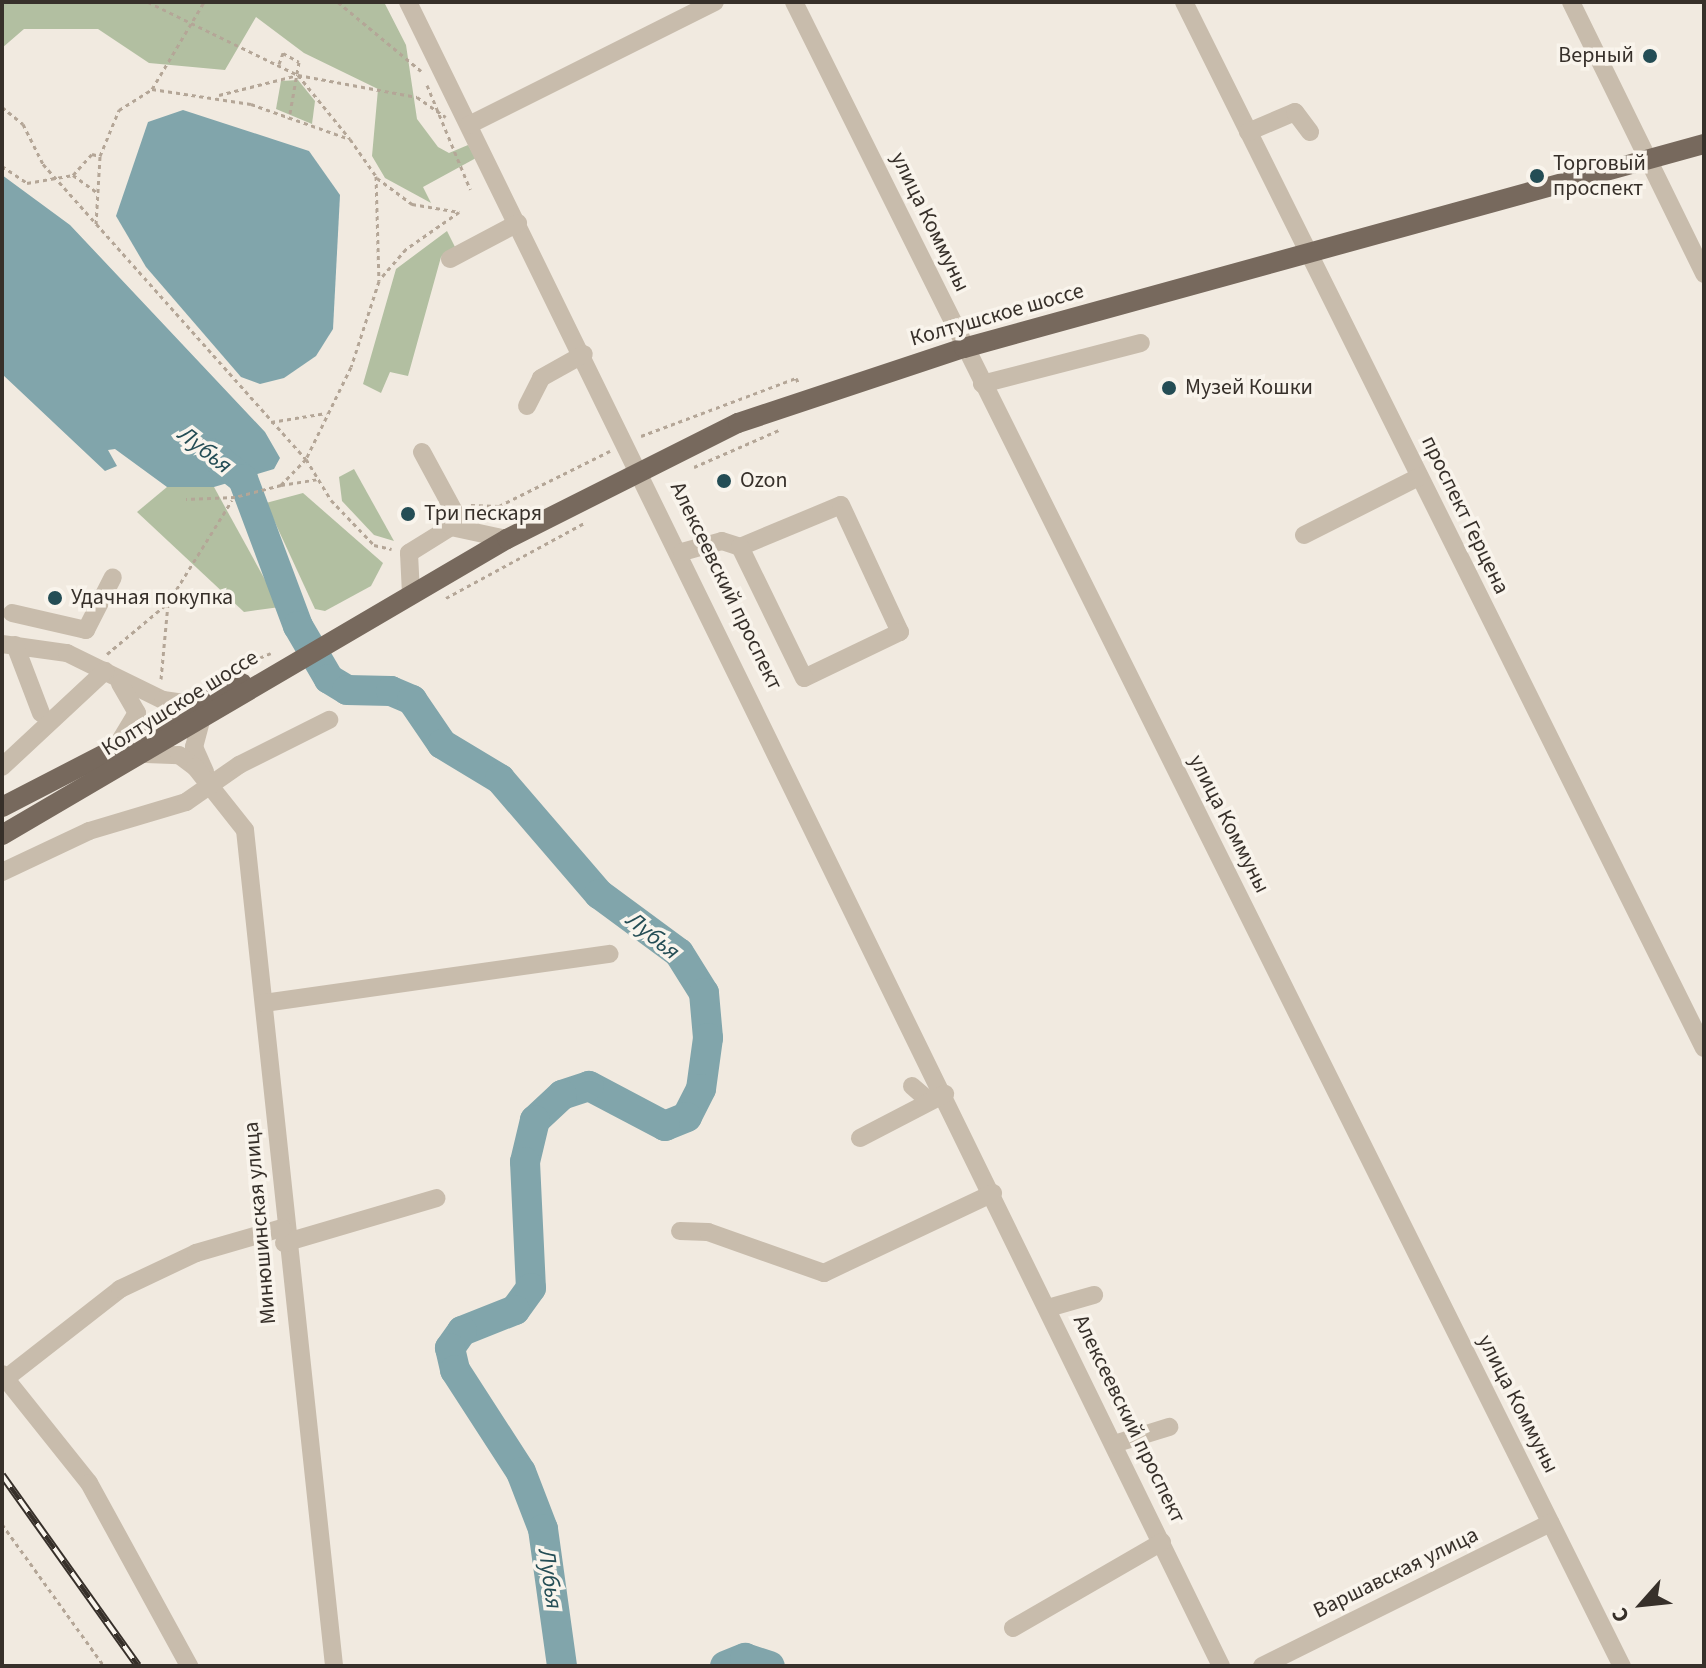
<!DOCTYPE html>
<html>
<head>
<meta charset="utf-8">
<style>
  body { margin:0 }
  #map { position:relative; width:1706px; height:1668px; overflow:hidden; background:#f1eae0; font-family:"Source Sans 3",sans-serif }
  div>[style] { position:absolute }
  [style*='--x'] { left:calc(var(--x)*1px); top:calc(var(--y)*1px); width:calc(var(--w)*1px); rotate:calc(var(--a)*1deg) }
  .green>* { inset:0; background:#b2bfa1 }
  .water>* { inset:0; background:#81a5ab }
  .river>* { height:30px; margin:-15px; padding:0 15px; transform-origin:15px; border-radius:15px; background:#81a5ab }
  .path>* { height:3px; margin-top:-1.5px; transform-origin:0; background:repeating-linear-gradient(90deg,#b4a697 0 4px,transparent 0 8px) }
  .minor>* { height:18px; margin:-9px; padding:0 9px; transform-origin:9px; border-radius:9px; background:#c8bcac }
  .major>* { height:20px; margin:-10px; padding:0 10px; transform-origin:10px; border-radius:10px; background:#77695d }
  .rail>* { height:8px; margin-top:-4px; transform-origin:0; background:repeating-linear-gradient(90deg,#f9f4ec 0 15px,#37302a 0 30px); box-sizing:border-box; border-block:2px solid #37302a }
  .dots>* { width:22px; height:22px; translate:-50% -50%; box-sizing:border-box; border:4px solid #f9f4ec; border-radius:50% }
  span { translate:-50% -50%; white-space:nowrap; text-align:center; line-height:1.15; -webkit-text-stroke:7px #f9f4ec; paint-order:stroke }
  .poi-label { font-size:22px; color:#37302a }
  .right { translate:-100% -50%; text-align:right }
  .left { translate:0 -50%; text-align:left }
  .street-label { font-size:22px; color:#37302a }
  .water-label { font-size:24px; color:#244d55; font-style:italic }
  .frame { position:absolute; inset:0; border:4px solid #37302a; pointer-events:none }
  .north { position:absolute; left:1602px; top:1564px; width:80px; height:80px; -webkit-text-stroke:6px #f9f4ec; paint-order:stroke; rotate:243deg; font-size:22px; font-weight:700; line-height:32px; text-align:center; color:#37302a }
  .north::after { content:''; display:block; margin:auto; width:28px; height:36px; background:#37302a; clip-path:polygon(50% 0,100% 100%,50% 72%,0 100%) }
</style>
</head>
<body>
<div id="map">
  <div class="green">
    <div style="clip-path:polygon(2px 2px,384px 2px,406px 45px,417px 119px,438px 147px,449px 153px,468px 145px,476px 158px,423px 187px,431px 203px,385px 178px,372px 156px,378px 89px,304px 53px,256px 17px,225px 70px,149px 63px,98px 29px,24px 29px,2px 48px)"></div>
    <div style="clip-path:polygon(298px 80px,315px 101px,312px 124px,276px 109px,281px 81px)"></div>
    <div style="clip-path:polygon(447px 231px,455px 247px,441px 257px,408px 376px,390px 372px,381px 393px,363px 384px,396px 269px)"></div>
    <div style="clip-path:polygon(354px 469px,394px 541px,374px 535px,342px 501px,339px 477px)"></div>
    <div style="clip-path:polygon(167px 487px,214px 487px,280px 607px,244px 612px,137px 512px)"></div>
    <div style="clip-path:polygon(303px 493px,383px 563px,371px 586px,325px 611px,315px 609px,266px 503px)"></div>
  </div>
  <div class="water">
    <div style="clip-path:polygon(183px 110px,309px 151px,340px 195px,333px 329px,316px 356px,284px 378px,260px 384px,241px 377px,146px 267px,116px 216px,148px 122px)"></div>
    <div style="clip-path:polygon(2px 175px,70px 225px,265px 432px,280px 458px,274px 469px,214px 487px,167px 487px,115px 449px,108px 450px,117px 466px,105px 471px,2px 374px)"></div>
  </div>
  <div class="river">
    <div style="--x:210;--y:453;--w:42;--a:38.2"></div>
    <div style="--x:243;--y:479;--w:157;--a:69.5"></div>
    <div style="--x:298;--y:626;--w:61;--a:59.7"></div>
    <div style="--x:329;--y:679;--w:21;--a:31"></div>
    <div style="--x:347;--y:690;--w:44;--a:1.3"></div>
    <div style="--x:391;--y:691;--w:23;--a:23"></div>
    <div style="--x:412;--y:700;--w:53;--a:55.7"></div>
    <div style="--x:442;--y:744;--w:68;--a:31.1"></div>
    <div style="--x:500;--y:779;--w:152;--a:49.3"></div>
    <div style="--x:599;--y:894;--w:99;--a:36.4"></div>
    <div style="--x:679;--y:953;--w:47;--a:58"></div>
    <div style="--x:704;--y:993;--w:45;--a:84.9"></div>
    <div style="--x:708;--y:1038;--w:51;--a:97.8"></div>
    <div style="--x:701;--y:1089;--w:31;--a:117"></div>
    <div style="--x:687;--y:1117;--w:24;--a:158"></div>
    <div style="--x:665;--y:1126;--w:86;--a:-152.2"></div>
    <div style="--x:589;--y:1086;--w:28;--a:162"></div>
    <div style="--x:562;--y:1095;--w:37;--a:137"></div>
    <div style="--x:535;--y:1120;--w:43;--a:103.4"></div>
    <div style="--x:525;--y:1162;--w:126;--a:87.3"></div>
    <div style="--x:531;--y:1288;--w:27;--a:126"></div>
    <div style="--x:515;--y:1310;--w:57;--a:158.4"></div>
    <div style="--x:462;--y:1331;--w:21;--a:125"></div>
    <div style="--x:450;--y:1348;--w:23;--a:77"></div>
    <div style="--x:455;--y:1370;--w:121;--a:57.1"></div>
    <div style="--x:521;--y:1472;--w:61;--a:68.9"></div>
    <div style="--x:543;--y:1529;--w:138;--a:82.1"></div>
    <div style="--x:725;--y:1666;--w:22;--a:-22"></div>
    <div style="--x:745;--y:1658;--w:26;--a:18"></div>
  </div>
  <div class="path">
    <div style="--x:148;--y:2;--w:167;--a:26"></div>
    <div style="--x:298;--y:75;--w:121;--a:10.5"></div>
    <div style="--x:417;--y:97;--w:35;--a:35"></div>
    <div style="--x:338;--y:2;--w:108;--a:39.7"></div>
    <div style="--x:279;--y:64;--w:12;--a:-70"></div>
    <div style="--x:283;--y:53;--w:18;--a:29"></div>
    <div style="--x:299;--y:62;--w:58;--a:100"></div>
    <div style="--x:427;--y:85;--w:113;--a:67.5"></div>
    <div style="--x:152;--y:89;--w:101;--a:-59.1"></div>
    <div style="--x:219;--y:95;--w:81;--a:-14.2"></div>
    <div style="--x:298;--y:75;--w:82;--a:50.9"></div>
    <div style="--x:2;--y:107;--w:27;--a:39"></div>
    <div style="--x:23;--y:124;--w:45;--a:63.4"></div>
    <div style="--x:43;--y:164;--w:395;--a:48.3"></div>
    <div style="--x:306;--y:459;--w:48;--a:58.6"></div>
    <div style="--x:331;--y:500;--w:62;--a:46.3"></div>
    <div style="--x:374;--y:545;--w:18;--a:13"></div>
    <div style="--x:2;--y:166;--w:30;--a:34"></div>
    <div style="--x:27;--y:183;--w:47;--a:-9.9"></div>
    <div style="--x:73;--y:175;--w:28;--a:-48"></div>
    <div style="--x:92;--y:154;--w:8;--a:14"></div>
    <div style="--x:73;--y:175;--w:29;--a:36"></div>
    <div style="--x:377;--y:178;--w:44;--a:36.6"></div>
    <div style="--x:412;--y:204;--w:48;--a:9.7"></div>
    <div style="--x:459;--y:212;--w:65;--a:145.1"></div>
    <div style="--x:406;--y:249;--w:38;--a:131"></div>
    <div style="--x:96;--y:224;--w:68;--a:-86.6"></div>
    <div style="--x:100;--y:156;--w:50;--a:-67.6"></div>
    <div style="--x:119;--y:110;--w:39;--a:-32"></div>
    <div style="--x:152;--y:89;--w:100;--a:8.6"></div>
    <div style="--x:251;--y:104;--w:105;--a:19.5"></div>
    <div style="--x:350;--y:139;--w:45;--a:54.9"></div>
    <div style="--x:376;--y:176;--w:105;--a:88.4"></div>
    <div style="--x:379;--y:281;--w:90;--a:108"></div>
    <div style="--x:351;--y:367;--w:102;--a:116.1"></div>
    <div style="--x:306;--y:459;--w:36;--a:134"></div>
    <div style="--x:281;--y:485;--w:48;--a:165.4"></div>
    <div style="--x:235;--y:497;--w:49;--a:177.7"></div>
    <div style="--x:271;--y:422;--w:56;--a:-9.3"></div>
    <div style="--x:641;--y:436;--w:165;--a:-20.5"></div>
    <div style="--x:796;--y:378;--w:7;--a:63"></div>
    <div style="--x:694;--y:467;--w:93;--a:-23.5"></div>
    <div style="--x:281;--y:485;--w:36;--a:-9"></div>
    <div style="--x:471;--y:505;--w:28;--a:2"></div>
    <div style="--x:499;--y:506;--w:124;--a:-26.4"></div>
    <div style="--x:446;--y:598;--w:157;--a:-28.5"></div>
    <div style="--x:107;--y:654;--w:80;--a:-39.9"></div>
    <div style="--x:168;--y:603;--w:121;--a:-58.1"></div>
    <div style="--x:245;--y:664;--w:28;--a:-23"></div>
    <div style="--x:161;--y:679;--w:76;--a:-84.7"></div>
    <div style="--x:2;--y:1524;--w:175;--a:54.3"></div>
  </div>
  <div class="minor">
    <div style="--x:408;--y:2;--w:1852;--a:63.96"></div>
    <div style="--x:794;--y:2;--w:1859;--a:63.55"></div>
    <div style="--x:1184;--y:2;--w:1168;--a:63.57"></div>
    <div style="--x:1571;--y:2;--w:303;--a:63.9"></div>
    <div style="--x:469;--y:125;--w:275;--a:-26.6"></div>
    <div style="--x:1248;--y:132;--w:51;--a:-23.1"></div>
    <div style="--x:1295;--y:112;--w:25;--a:53"></div>
    <div style="--x:450;--y:259;--w:77;--a:-27.9"></div>
    <div style="--x:982;--y:384;--w:164;--a:-14.5"></div>
    <div style="--x:527;--y:406;--w:31;--a:-63"></div>
    <div style="--x:541;--y:378;--w:49;--a:-29.2"></div>
    <div style="--x:422;--y:452;--w:84;--a:61.6"></div>
    <div style="--x:1304;--y:535;--w:129;--a:-26.8"></div>
    <div style="--x:682;--y:552;--w:41;--a:-15.4"></div>
    <div style="--x:722;--y:541;--w:19;--a:18"></div>
    <div style="--x:740;--y:547;--w:109;--a:-22.6"></div>
    <div style="--x:841;--y:505;--w:140;--a:65.1"></div>
    <div style="--x:900;--y:632;--w:106;--a:154.4"></div>
    <div style="--x:804;--y:678;--w:146;--a:-116"></div>
    <div style="--x:411;--y:594;--w:41;--a:-92.8"></div>
    <div style="--x:409;--y:553;--w:49;--a:-31.8"></div>
    <div style="--x:451;--y:527;--w:57;--a:12.1"></div>
    <div style="--x:12;--y:613;--w:76;--a:12.9"></div>
    <div style="--x:86;--y:630;--w:59;--a:-63"></div>
    <div style="--x:2;--y:644;--w:66;--a:7.9"></div>
    <div style="--x:67;--y:653;--w:107;--a:26.1"></div>
    <div style="--x:163;--y:700;--w:30;--a:8"></div>
    <div style="--x:15;--y:645;--w:73;--a:69.1"></div>
    <div style="--x:201;--y:721;--w:27;--a:105"></div>
    <div style="--x:194;--y:747;--w:27;--a:66"></div>
    <div style="--x:120;--y:741;--w:33;--a:-59"></div>
    <div style="--x:137;--y:713;--w:34;--a:-120"></div>
    <div style="--x:146;--y:754;--w:33;--a:2"></div>
    <div style="--x:179;--y:755;--w:20;--a:37"></div>
    <div style="--x:195;--y:767;--w:80;--a:51.6"></div>
    <div style="--x:245;--y:830;--w:841;--a:83.92"></div>
    <div style="--x:2;--y:767;--w:141;--a:-43"></div>
    <div style="--x:2;--y:872;--w:96;--a:-25.2"></div>
    <div style="--x:89;--y:831;--w:101;--a:-16.6"></div>
    <div style="--x:186;--y:802;--w:65;--a:-34.9"></div>
    <div style="--x:239;--y:765;--w:101;--a:-26.6"></div>
    <div style="--x:264;--y:1003;--w:349;--a:-8.1"></div>
    <div style="--x:912;--y:1086;--w:23;--a:41"></div>
    <div style="--x:860;--y:1138;--w:96;--a:-27.4"></div>
    <div style="--x:680;--y:1231;--w:28;--a:2"></div>
    <div style="--x:708;--y:1232;--w:123;--a:19.5"></div>
    <div style="--x:824;--y:1273;--w:187;--a:-25.3"></div>
    <div style="--x:284;--y:1243;--w:159;--a:-16.4"></div>
    <div style="--x:1048;--y:1308;--w:48;--a:-15.8"></div>
    <div style="--x:2;--y:1374;--w:139;--a:51.4"></div>
    <div style="--x:89;--y:1483;--w:209;--a:61.3"></div>
    <div style="--x:5;--y:1379;--w:146;--a:-38"></div>
    <div style="--x:120;--y:1289;--w:84;--a:-25.3"></div>
    <div style="--x:196;--y:1253;--w:90;--a:-16.2"></div>
    <div style="--x:1114;--y:1444;--w:58;--a:-17.2"></div>
    <div style="--x:1013;--y:1628;--w:172;--a:-30"></div>
    <div style="--x:1262;--y:1666;--w:322;--a:-26.4"></div>
  </div>
  <div class="major">
    <div style="--x:2;--y:807;--w:270;--a:-27.3"></div>
    <div style="--x:2;--y:835;--w:585;--a:-30.38"></div>
    <div style="--x:507;--y:539;--w:258;--a:-26.7"></div>
    <div style="--x:738;--y:423;--w:238;--a:-18.4"></div>
    <div style="--x:964;--y:348;--w:768;--a:-15.41"></div>
  </div>
  <div class="rail">
    <div style="--x:2;--y:1475;--w:234;--a:54.5"></div>
  </div>
  <div class="dots">
    <div style="left:1650px;top:56px;background:#244d55"></div>
    <div style="left:1537px;top:176px;background:#244d55"></div>
    <div style="left:1169px;top:388px;background:#244d55"></div>
    <div style="left:724px;top:481px;background:#244d55"></div>
    <div style="left:408px;top:514px;background:#244d55"></div>
    <div style="left:55px;top:598px;background:#244d55"></div>
  </div>
  <div class="poi-label">
    <span class="right" style="left:1634px;top:56px">Верный</span>
    <span class="left" style="left:1553px;top:176px">Торговый<br>проспект</span>
    <span class="left" style="left:1185px;top:388px">Музей Кошки</span>
    <span class="left" style="left:740px;top:481px">Ozon</span>
    <span class="left" style="left:424px;top:514px">Три пескаря</span>
    <span class="left" style="left:71px;top:598px">Удачная покупка</span>
  </div>
  <div class="street-label">
    <span style="left:930px;top:222px;rotate:64deg">улица Коммуны</span>
    <span style="left:997px;top:315px;rotate:-16deg">Колтушское шоссе</span>
    <span style="left:1465px;top:515px;rotate:64deg">проспект Герцена</span>
    <span style="left:726px;top:586px;rotate:64deg">Алексеевский проспект</span>
    <span style="left:180px;top:703px;rotate:-32deg">Колтушское шоссе</span>
    <span style="left:1229px;top:824px;rotate:63deg">улица Коммуны</span>
    <span style="left:260px;top:1223px;rotate:-95deg">Минюшинская улица</span>
    <span style="left:1518px;top:1404px;rotate:63deg">улица Коммуны</span>
    <span style="left:1129px;top:1419px;rotate:64deg">Алексеевский проспект</span>
    <span style="left:1396px;top:1573px;rotate:-26deg">Варшавская улица</span>
  </div>
  <div class="water-label">
    <span style="left:205px;top:450px;rotate:38deg">Лубья</span>
    <span style="left:653px;top:936px;rotate:39deg">Лубья</span>
    <span style="left:550px;top:1579px;rotate:82deg">Лубья</span>
  </div>
  <div class="frame"></div>
  <div class="north">С</div>
</div>
</body>
</html>
